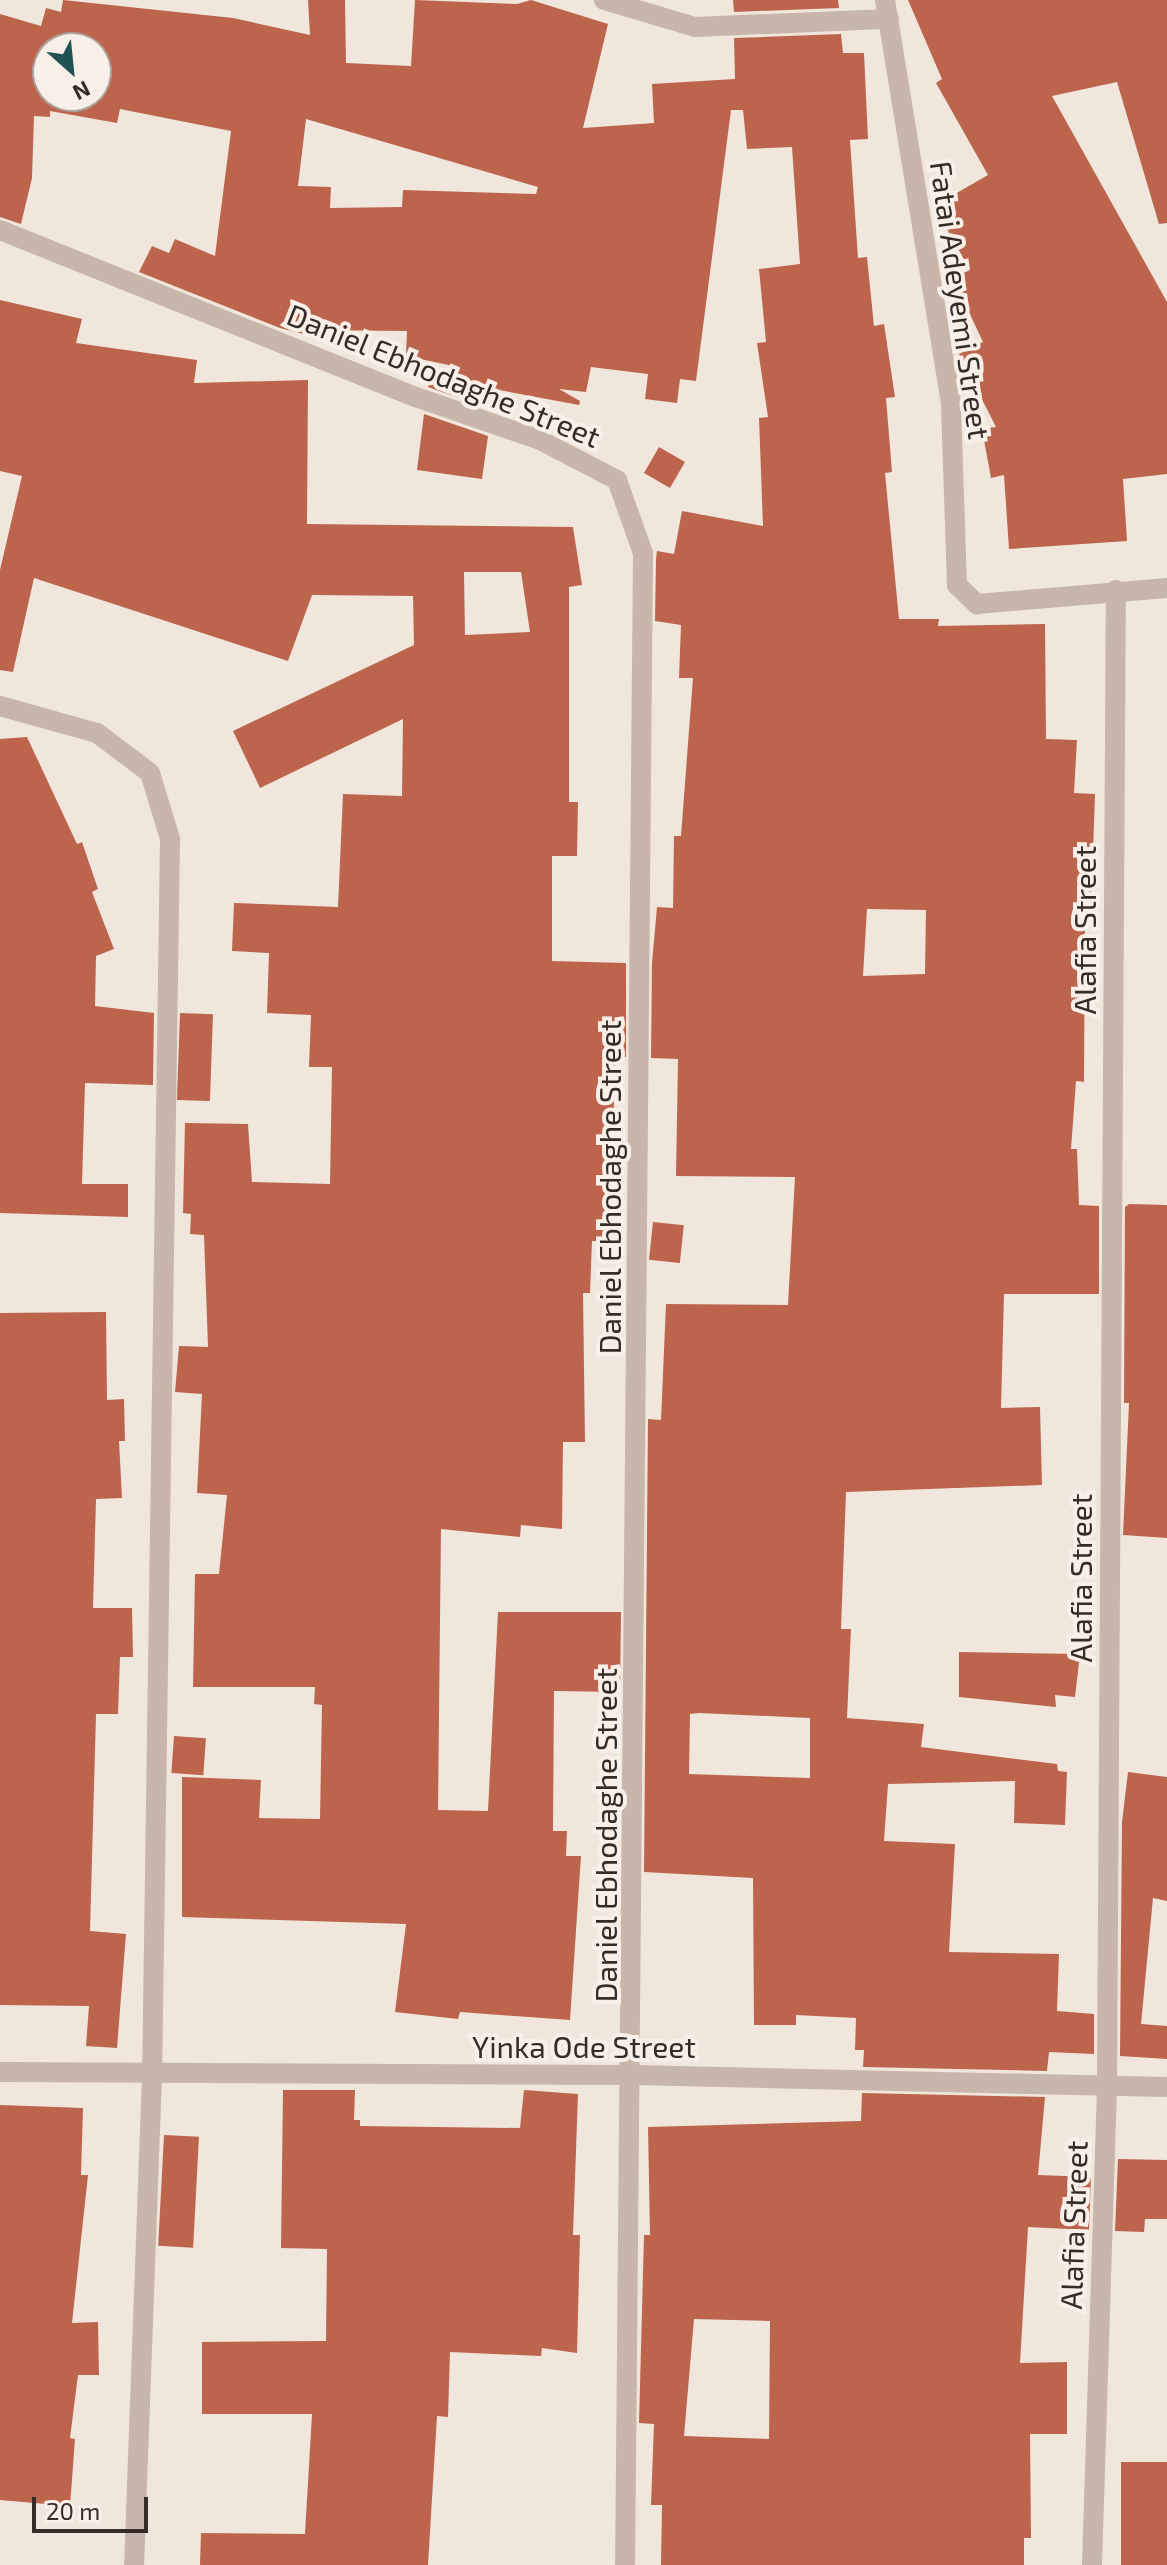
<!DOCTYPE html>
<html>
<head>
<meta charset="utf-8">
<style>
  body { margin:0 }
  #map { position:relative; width:1167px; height:2565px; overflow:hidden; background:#f0e6dc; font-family:"Exo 2",sans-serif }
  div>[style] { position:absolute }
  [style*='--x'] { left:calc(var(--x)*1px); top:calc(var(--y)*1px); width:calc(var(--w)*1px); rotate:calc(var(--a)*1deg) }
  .building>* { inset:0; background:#bd644d; transform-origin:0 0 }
  .street>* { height:20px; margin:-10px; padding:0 10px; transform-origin:10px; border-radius:10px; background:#c7b6a9 }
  span { translate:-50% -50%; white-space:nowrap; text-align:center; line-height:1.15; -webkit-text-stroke:8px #f8f0e8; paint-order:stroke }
  .street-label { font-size:30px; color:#352c28 }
  .north { position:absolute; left:32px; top:32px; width:80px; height:80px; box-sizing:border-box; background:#f8f0e8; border:2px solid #aaa29b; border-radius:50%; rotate:153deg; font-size:22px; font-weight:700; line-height:32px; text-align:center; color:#352c28 }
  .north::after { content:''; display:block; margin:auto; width:28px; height:36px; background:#215253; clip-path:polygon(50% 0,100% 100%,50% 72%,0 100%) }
  .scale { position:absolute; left:32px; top:2497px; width:116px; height:36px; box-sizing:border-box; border:4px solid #352c28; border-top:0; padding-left:10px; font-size:24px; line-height:28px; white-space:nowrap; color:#352c28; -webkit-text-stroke:6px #f8f0e8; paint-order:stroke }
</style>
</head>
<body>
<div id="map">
  <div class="building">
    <div style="clip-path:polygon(evenodd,63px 0,233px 18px,310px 35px,308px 0,345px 0,346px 63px,411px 66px,415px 0,517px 4px,531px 0,608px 24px,583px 128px,654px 123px,652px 84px,735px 79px,734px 38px,841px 34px,843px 53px,864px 53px,868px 139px,850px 140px,858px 258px,867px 257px,874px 326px,884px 324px,895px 397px,886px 398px,892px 472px,885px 473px,899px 619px,939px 619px,938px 626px,1045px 624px,1046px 739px,1077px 740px,1074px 793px,1095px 794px,1091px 912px,1085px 912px,1084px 1082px,1076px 1081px,1071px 1149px,1077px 1149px,1079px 1205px,1099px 1206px,1099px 1294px,1004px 1294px,1001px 1408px,1040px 1407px,1042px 1485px,846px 1492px,841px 1629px,851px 1629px,847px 1718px,924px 1724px,921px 1747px,1057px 1764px,1058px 1771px,1067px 1772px,1065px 1825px,1014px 1823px,1015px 1781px,888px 1784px,884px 1841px,955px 1844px,949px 1952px,1059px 1954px,1057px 2011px,1094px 2014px,1094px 2054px,1049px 2052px,1047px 2071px,863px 2067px,864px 2050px,855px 2050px,856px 2018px,796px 2015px,796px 2025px,754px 2025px,753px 1878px,644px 1872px,648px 1419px,661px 1420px,666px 1304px,788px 1305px,795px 1177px,676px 1176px,678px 1059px,651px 1058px,652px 963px,657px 907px,673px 908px,674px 836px,681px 836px,693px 678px,679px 678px,681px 625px,655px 621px,656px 559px,657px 551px,674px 554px,682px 511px,763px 526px,759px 418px,768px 417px,757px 343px,766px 342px,759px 269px,800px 264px,792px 147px,747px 149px,743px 110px,731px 110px,696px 381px,680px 379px,677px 403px,645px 399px,648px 374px,591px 367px,586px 392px,559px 389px,580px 401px,579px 405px,494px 389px,491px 409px,428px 387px,429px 377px,457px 376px,458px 367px,406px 356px,407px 331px,308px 330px,308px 335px,280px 328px,139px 272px,152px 246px,169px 253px,175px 239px,215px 256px,231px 131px,120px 109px,117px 123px,50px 111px,50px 117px,34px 116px,32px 178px,21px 224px,0 217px,0 14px,41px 26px,46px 8px,61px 12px,63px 0,48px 48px,96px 48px,96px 96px,48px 96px,48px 48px,63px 0,306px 119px,538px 187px,536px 194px,403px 190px,402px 207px,330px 208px,331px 187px,298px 186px,306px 119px,63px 0,867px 909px,926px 910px,925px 974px,863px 976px,867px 909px,63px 0,699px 1713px,810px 1718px,810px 1778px,689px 1774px,690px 1714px,699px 1713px)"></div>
    <div style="clip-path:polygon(733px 0,838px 0,839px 8px,734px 12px)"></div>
    <div style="clip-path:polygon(908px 0,1167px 0,1167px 223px,1159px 224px,1117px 82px,1052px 96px,1167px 302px,1167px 474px,1123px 479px,1127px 541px,1009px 549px,1004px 475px,991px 478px,982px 429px,996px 427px,959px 354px,983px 342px,953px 278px,970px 270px,934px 206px,988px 175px,936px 83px,942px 79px)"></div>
    <div style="clip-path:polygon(evenodd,0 300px,82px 319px,76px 343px,197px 360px,194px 383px,308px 380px,307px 524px,573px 527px,582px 585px,569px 587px,569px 802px,578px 802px,577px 856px,552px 856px,552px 961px,626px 963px,626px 1057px,616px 1056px,608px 1241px,592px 1241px,590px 1293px,583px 1293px,585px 1442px,563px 1442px,562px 1529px,521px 1525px,520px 1537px,441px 1529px,438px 1810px,488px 1811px,498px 1612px,621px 1612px,620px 1692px,554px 1691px,553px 1831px,567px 1831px,566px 1856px,581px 1856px,570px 2020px,460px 2012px,458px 2019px,395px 2012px,406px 1924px,182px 1917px,182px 1777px,261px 1780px,259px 1818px,320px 1819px,322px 1705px,314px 1704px,315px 1687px,193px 1687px,195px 1574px,219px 1574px,227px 1495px,197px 1493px,202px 1394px,175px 1392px,179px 1346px,208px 1347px,204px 1235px,190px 1234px,191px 1214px,183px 1213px,185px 1123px,248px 1124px,252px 1182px,330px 1184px,332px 1067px,309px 1067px,311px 1015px,267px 1013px,269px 953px,232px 951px,234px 903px,338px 907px,343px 794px,402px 796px,403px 719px,260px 788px,233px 731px,414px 645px,413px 596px,312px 595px,288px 661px,34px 578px,13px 672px,0 670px,0 570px,22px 476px,0 471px,0 300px,464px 572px,521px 572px,530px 632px,465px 635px,464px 572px)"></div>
    <div style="clip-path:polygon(424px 414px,488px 436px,482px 479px,417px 470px)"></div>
    <div style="left:659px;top:447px;width:30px;height:30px;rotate:30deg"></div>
    <div style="clip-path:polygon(27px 737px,77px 844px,82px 842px,98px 889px,92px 892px,114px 949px,96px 956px,95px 1006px,154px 1013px,153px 1085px,85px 1083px,82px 1184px,128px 1184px,128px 1217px,0 1213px,0 739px)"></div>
    <div style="left:180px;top:1013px;width:33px;height:87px;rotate:2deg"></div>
    <div style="clip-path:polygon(1129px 1204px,1167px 1205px,1167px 1538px,1123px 1535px,1129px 1403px,1124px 1403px,1125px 1207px)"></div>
    <div style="left:653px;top:1222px;width:31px;height:38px;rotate:6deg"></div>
    <div style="clip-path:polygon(106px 1312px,107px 1400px,124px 1399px,125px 1441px,119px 1441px,122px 1498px,96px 1499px,93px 1608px,132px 1608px,133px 1657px,120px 1657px,118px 1714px,96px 1714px,90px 1931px,126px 1934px,117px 2048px,86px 2046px,89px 2006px,0 2005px,0 1313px)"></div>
    <div style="clip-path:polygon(959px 1652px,1080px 1654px,1075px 1697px,1055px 1695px,1056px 1707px,959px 1697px)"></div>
    <div style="left:174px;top:1736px;width:32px;height:37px;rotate:4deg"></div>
    <div style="clip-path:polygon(1128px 1772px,1167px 1777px,1167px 1901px,1153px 1898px,1141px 2024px,1167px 2026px,1167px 2059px,1120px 2056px,1122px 1822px)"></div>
    <div style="clip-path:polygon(283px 2090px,355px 2090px,354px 2120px,360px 2120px,360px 2126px,520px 2128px,524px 2090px,578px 2094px,573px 2235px,580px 2235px,577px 2353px,542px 2348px,541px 2356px,450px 2352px,448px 2417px,437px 2416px,428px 2565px,200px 2565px,201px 2533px,305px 2534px,312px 2414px,202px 2414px,202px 2342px,326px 2341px,327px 2249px,281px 2248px)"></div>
    <div style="clip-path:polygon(evenodd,862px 2093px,1045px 2097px,1038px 2175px,1091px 2177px,1089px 2230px,1028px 2227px,1020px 2363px,1067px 2362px,1067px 2434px,1030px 2434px,1031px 2538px,1024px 2538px,1024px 2565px,661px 2565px,662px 2505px,651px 2505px,654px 2424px,639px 2423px,644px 2235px,650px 2235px,648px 2127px,861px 2121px,862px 2093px,694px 2319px,770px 2321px,769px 2439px,684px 2436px,694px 2319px)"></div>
    <div style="clip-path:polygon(0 2105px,83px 2108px,81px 2175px,88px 2175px,72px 2323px,98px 2322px,99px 2375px,78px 2375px,70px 2438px,75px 2439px,70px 2506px,0 2500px)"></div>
    <div style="left:164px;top:2135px;width:35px;height:111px;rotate:3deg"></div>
    <div style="clip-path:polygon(1118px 2159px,1167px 2160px,1167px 2219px,1145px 2219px,1144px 2232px,1115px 2231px)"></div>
    <div style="left:1121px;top:2462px;width:46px;height:103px"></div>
  </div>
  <div class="street">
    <div style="--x:604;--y:0;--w:95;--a:16.5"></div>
    <div style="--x:695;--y:27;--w:194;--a:-2.4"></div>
    <div style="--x:885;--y:0;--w:410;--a:80.7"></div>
    <div style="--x:951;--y:405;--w:180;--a:88.1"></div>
    <div style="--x:957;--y:585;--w:28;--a:44"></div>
    <div style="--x:977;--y:604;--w:191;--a:-4.8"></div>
    <div style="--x:0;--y:230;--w:448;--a:21.9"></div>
    <div style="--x:416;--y:397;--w:131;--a:19.1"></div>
    <div style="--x:540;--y:440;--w:87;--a:27.5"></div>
    <div style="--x:617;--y:480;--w:77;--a:70.4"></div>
    <div style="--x:643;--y:553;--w:2012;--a:90.51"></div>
    <div style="--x:0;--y:706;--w:101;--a:15.6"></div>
    <div style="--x:97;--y:733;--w:66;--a:37"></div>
    <div style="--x:150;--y:773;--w:69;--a:73.1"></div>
    <div style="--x:170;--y:839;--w:1237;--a:90.83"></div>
    <div style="--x:152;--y:2076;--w:489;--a:92.1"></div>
    <div style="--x:0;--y:2072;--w:633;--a:0.27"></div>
    <div style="--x:633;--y:2075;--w:534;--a:1.29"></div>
    <div style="--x:1092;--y:2565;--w:479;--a:-88.2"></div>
    <div style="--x:1107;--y:2086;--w:1496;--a:-89.66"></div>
  </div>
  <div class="street-label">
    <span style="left:961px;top:300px;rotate:82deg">Fatai Adeyemi Street</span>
    <span style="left:444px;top:375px;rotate:22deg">Daniel Ebhodaghe Street</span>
    <span style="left:1084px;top:930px;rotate:-90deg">Alafia Street</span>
    <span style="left:609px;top:1187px;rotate:-90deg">Daniel Ebhodaghe Street</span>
    <span style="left:1080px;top:1578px;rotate:-90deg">Alafia Street</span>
    <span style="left:605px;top:1835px;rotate:-90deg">Daniel Ebhodaghe Street</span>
    <span style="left:584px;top:2046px">Yinka Ode Street</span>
    <span style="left:1073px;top:2225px;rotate:-88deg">Alafia Street</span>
  </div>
  <div class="north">N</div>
  <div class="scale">20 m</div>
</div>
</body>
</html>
